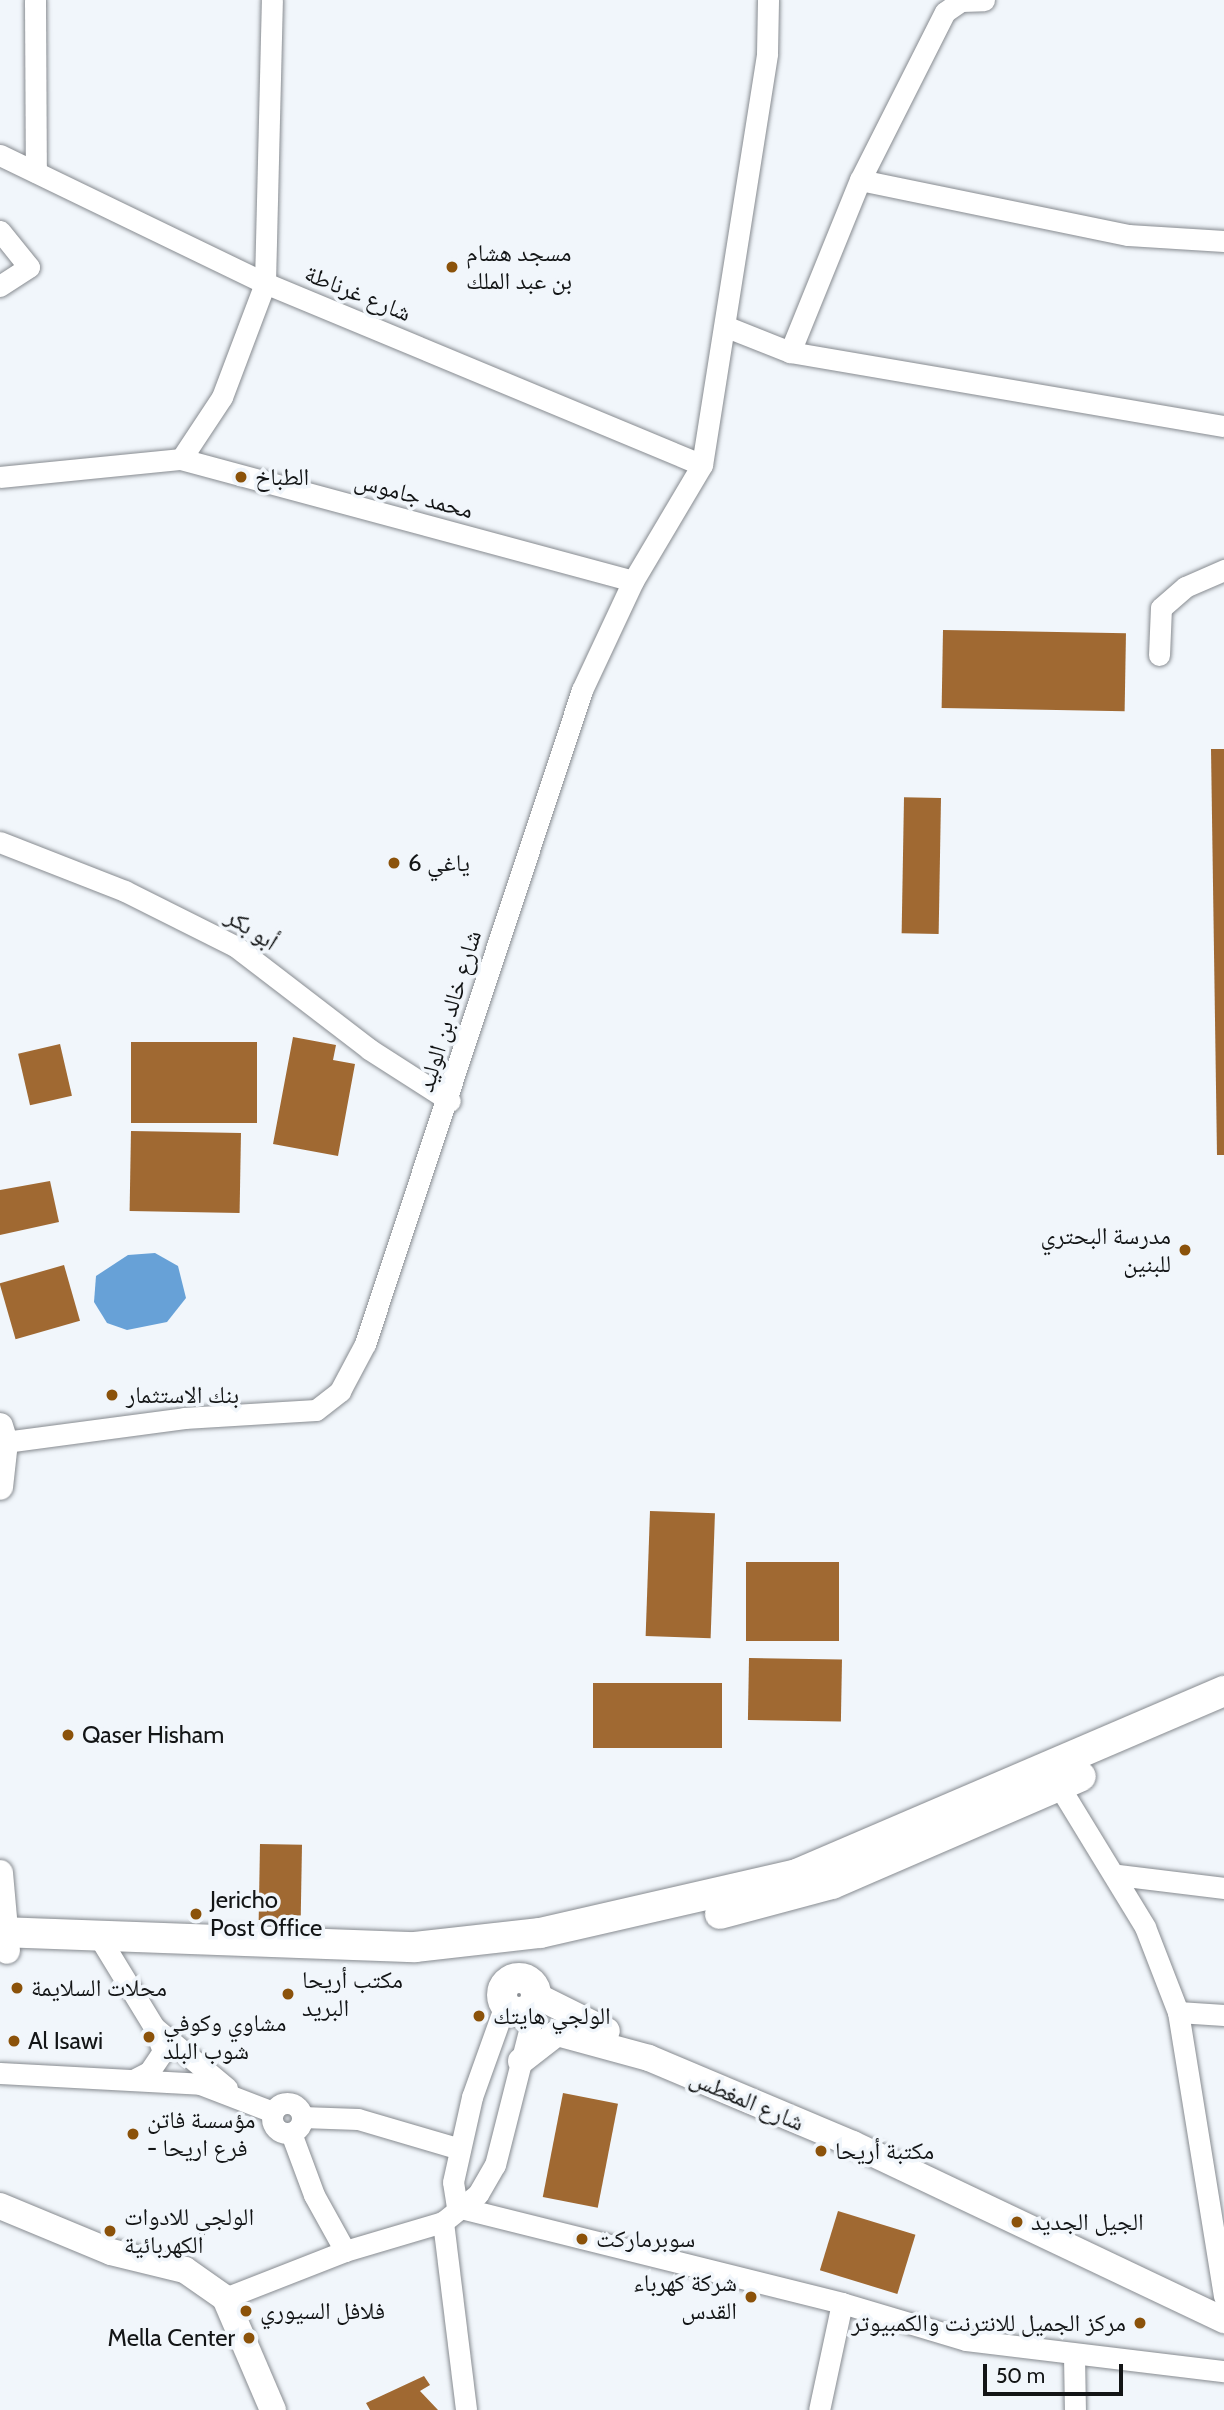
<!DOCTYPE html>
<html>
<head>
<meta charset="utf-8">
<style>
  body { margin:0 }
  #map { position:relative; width:1224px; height:2410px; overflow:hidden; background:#f1f6fb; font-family:Cabin,"Noto Naskh Arabic",sans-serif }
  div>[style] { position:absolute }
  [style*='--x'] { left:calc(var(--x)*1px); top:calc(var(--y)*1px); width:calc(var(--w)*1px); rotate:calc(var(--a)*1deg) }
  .water>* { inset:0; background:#67a1d7 }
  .building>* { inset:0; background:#a06932; transform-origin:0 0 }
  .roads { filter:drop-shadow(0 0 2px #878b90) drop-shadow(0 0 2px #878b90) }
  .minor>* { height:21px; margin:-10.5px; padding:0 10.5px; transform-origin:10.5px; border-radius:10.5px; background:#fff }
  .minor>.ring { margin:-10.5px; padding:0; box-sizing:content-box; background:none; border:21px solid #fff; border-radius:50% }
  .tertiary>* { height:26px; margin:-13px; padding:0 13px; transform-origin:13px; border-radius:13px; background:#fff }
  .secondary>* { height:30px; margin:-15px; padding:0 15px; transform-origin:15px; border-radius:15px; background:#fff }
  .secondary>.ring { margin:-15px; padding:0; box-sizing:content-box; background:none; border:30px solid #fff; border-radius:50% }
  .dots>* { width:19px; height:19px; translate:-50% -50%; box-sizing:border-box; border:4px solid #f1f6fb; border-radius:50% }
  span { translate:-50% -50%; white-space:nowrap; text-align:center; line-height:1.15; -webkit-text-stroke:7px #f1f6fb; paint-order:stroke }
  .poi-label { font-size:24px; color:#131516 }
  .left { translate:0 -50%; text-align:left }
  .right { translate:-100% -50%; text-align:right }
  .street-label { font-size:24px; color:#131516 }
  .scale { position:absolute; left:983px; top:2364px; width:140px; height:32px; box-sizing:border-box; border:4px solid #131516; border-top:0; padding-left:9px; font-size:21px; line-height:24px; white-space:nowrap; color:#131516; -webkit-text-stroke:5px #f1f6fb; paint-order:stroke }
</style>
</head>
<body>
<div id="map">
  <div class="water">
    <div style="clip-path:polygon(155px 1253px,178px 1266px,186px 1298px,167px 1322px,127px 1330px,107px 1323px,94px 1302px,96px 1276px,128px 1255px)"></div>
  </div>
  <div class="building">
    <div style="left:943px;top:630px;width:183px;height:78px;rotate:1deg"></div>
    <div style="clip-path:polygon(1211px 749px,1224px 749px,1224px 1155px,1217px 1155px)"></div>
    <div style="left:941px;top:798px;width:136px;height:37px;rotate:91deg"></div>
    <div style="clip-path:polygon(293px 1037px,336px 1045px,333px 1060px,355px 1064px,338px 1156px,273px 1144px)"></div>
    <div style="left:131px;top:1042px;width:126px;height:81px"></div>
    <div style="left:60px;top:1044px;width:53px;height:43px;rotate:77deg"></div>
    <div style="left:131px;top:1131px;width:110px;height:80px;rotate:1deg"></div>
    <div style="clip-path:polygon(50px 1181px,59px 1222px,0 1235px,0 1190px)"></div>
    <div style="left:64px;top:1265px;width:58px;height:67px;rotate:74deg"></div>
    <div style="left:650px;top:1511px;width:65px;height:125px;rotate:2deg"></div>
    <div style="left:746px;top:1562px;width:93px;height:79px"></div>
    <div style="left:749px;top:1658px;width:93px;height:62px;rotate:1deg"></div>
    <div style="left:722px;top:1683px;width:65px;height:129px;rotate:90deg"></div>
    <div style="left:260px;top:1844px;width:42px;height:76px;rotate:1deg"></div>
    <div style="left:563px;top:2093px;width:56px;height:106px;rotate:11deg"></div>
    <div style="left:838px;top:2211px;width:81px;height:62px;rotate:17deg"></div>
    <div style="clip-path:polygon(424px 2376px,430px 2385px,420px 2391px,438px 2410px,450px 2410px,370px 2410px,366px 2403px)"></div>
  </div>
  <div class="roads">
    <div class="minor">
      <div style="--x:35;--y:0;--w:172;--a:89.7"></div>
      <div style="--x:0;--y:155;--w:294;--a:25.8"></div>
      <div style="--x:265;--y:283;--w:473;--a:22.6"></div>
      <div style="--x:860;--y:180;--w:274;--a:11.6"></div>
      <div style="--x:1128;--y:235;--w:96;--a:3.6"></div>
      <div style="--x:0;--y:231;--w:46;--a:51.1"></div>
      <div style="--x:29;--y:267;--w:35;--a:147"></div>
      <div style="--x:727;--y:327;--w:68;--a:21.6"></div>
      <div style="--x:790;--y:352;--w:440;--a:9.7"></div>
      <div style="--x:790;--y:352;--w:186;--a:-67.9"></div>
      <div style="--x:860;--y:180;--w:188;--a:-63.2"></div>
      <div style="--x:945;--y:12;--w:19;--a:-35"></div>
      <div style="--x:961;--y:1;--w:23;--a:-2"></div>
      <div style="--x:181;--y:459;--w:468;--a:15.1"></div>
      <div style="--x:0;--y:477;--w:182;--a:-5.7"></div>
      <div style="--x:181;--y:459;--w:74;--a:-56.5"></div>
      <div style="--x:222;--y:397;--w:122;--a:-69.3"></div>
      <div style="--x:265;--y:283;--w:283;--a:-88.6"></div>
      <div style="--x:1159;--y:655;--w:47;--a:-87.6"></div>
      <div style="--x:1161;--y:608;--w:32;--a:-41"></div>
      <div style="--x:1185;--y:587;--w:43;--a:-23.6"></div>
      <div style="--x:0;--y:842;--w:134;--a:21.4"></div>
      <div style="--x:125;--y:891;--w:123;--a:26.6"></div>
      <div style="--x:235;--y:946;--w:169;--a:37.5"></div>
      <div style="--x:369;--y:1049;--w:96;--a:32.7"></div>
      <div style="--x:5;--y:1442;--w:181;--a:-7.6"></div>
      <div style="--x:184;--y:1418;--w:132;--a:-3.5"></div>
      <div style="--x:316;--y:1410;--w:31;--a:-38"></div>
      <div style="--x:340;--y:1391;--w:53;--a:-62"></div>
      <div style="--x:365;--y:1344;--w:689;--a:-71.64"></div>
      <div style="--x:582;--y:690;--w:120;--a:-64.9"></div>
      <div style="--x:633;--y:581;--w:135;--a:-59.3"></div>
      <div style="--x:702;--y:465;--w:417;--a:-81"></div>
      <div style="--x:767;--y:53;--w:53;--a:-88.9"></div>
      <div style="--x:1059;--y:1786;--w:165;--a:58.6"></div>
      <div style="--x:1145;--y:1927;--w:91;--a:68.8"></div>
      <div style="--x:1178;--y:2012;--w:288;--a:80.8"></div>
      <div style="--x:1118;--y:1875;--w:107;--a:7"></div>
      <div style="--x:96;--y:1932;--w:111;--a:58.6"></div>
      <div style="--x:154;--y:2027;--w:95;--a:39.9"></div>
      <div style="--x:1178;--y:2012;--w:46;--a:3.7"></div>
      <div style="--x:0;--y:2073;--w:200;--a:3.1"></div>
      <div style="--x:200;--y:2084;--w:78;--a:21"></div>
      <div style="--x:133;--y:2080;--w:18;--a:-27"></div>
      <div style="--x:149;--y:2072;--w:25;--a:-56"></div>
      <div style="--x:163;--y:2051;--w:26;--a:-111"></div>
      <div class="ring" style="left:272px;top:2103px;width:9px;height:9px"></div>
      <div style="--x:302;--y:2117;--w:56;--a:2"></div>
      <div style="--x:358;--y:2119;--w:106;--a:16.4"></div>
      <div style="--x:291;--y:2133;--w:66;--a:69.6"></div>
      <div style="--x:314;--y:2195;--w:64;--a:61"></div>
      <div style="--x:457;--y:2207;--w:397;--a:14"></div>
      <div style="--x:842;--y:2303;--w:109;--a:102.1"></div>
      <div style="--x:457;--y:2207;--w:25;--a:-99"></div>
      <div style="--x:453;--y:2182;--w:87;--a:-77.4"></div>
      <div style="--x:472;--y:2097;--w:98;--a:-70.3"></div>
      <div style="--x:443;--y:2222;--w:189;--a:83"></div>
      <div style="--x:225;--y:2298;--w:129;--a:-21.4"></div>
      <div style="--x:345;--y:2251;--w:102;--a:-16.5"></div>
      <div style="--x:443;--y:2222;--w:45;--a:-38.7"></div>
      <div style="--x:478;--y:2194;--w:34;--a:-60"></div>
      <div style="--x:495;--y:2165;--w:146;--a:-75.8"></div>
      <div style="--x:531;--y:2023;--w:13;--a:-108"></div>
      <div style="--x:842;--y:2303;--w:129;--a:16.6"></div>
      <div style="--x:966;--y:2340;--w:260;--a:6.9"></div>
      <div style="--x:1074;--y:2355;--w:55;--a:89"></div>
    </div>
    <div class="tertiary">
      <div style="--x:0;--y:1426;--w:17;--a:73"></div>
      <div style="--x:5;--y:1442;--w:45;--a:96.3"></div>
      <div style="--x:0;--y:1873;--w:78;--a:84.9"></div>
      <div style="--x:537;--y:1996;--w:78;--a:26.6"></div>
      <div style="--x:521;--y:2061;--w:46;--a:-37.9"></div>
      <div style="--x:557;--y:2033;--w:95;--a:15.2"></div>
      <div style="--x:649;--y:2058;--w:221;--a:22.9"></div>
      <div style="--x:853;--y:2144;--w:411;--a:25.4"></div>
      <div style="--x:0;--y:2206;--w:120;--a:22.5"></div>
      <div style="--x:111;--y:2252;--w:76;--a:13.7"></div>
      <div style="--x:185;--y:2270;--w:49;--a:35"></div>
      <div style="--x:225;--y:2298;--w:122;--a:66.8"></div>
    </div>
    <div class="secondary">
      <div style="--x:720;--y:1914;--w:116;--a:-15"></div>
      <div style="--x:832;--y:1884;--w:271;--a:-23.4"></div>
      <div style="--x:0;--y:1932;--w:415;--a:2.1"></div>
      <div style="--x:415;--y:1947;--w:126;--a:-6.4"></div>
      <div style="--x:540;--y:1933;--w:264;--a:-12.9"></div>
      <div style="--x:797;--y:1874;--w:465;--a:-23.2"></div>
      <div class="ring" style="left:502px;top:1978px;width:4px;height:4px"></div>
    </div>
  </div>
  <div class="dots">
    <div style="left:452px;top:267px;background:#8b520a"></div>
    <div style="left:241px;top:477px;background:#8b520a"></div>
    <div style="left:394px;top:863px;background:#8b520a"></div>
    <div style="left:1185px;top:1250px;background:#8b520a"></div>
    <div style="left:112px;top:1395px;background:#8b520a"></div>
    <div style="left:68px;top:1735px;background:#8b520a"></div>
    <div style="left:196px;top:1914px;background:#8b520a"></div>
    <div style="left:17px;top:1988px;background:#8b520a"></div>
    <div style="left:288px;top:1994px;background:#8b520a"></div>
    <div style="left:479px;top:2016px;background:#8b520a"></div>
    <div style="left:149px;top:2037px;background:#8b520a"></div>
    <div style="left:14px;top:2041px;background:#8b520a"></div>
    <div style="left:133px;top:2134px;background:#8b520a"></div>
    <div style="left:821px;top:2151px;background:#8b520a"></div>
    <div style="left:1017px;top:2222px;background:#8b520a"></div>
    <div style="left:110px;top:2231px;background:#8b520a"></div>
    <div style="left:582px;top:2239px;background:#8b520a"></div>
    <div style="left:751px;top:2297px;background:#8b520a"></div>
    <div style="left:246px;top:2311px;background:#8b520a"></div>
    <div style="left:1140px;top:2323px;background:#8b520a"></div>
    <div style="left:249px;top:2338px;background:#8b520a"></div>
  </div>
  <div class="poi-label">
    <span class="left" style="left:466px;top:267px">مسجد هشام<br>بن عبد الملك</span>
    <span class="left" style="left:255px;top:477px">الطباخ</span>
    <span class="left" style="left:408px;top:863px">ياغي 6</span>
    <span class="right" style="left:1171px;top:1250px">مدرسة البحتري<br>للبنين</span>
    <span class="left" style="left:126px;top:1395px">بنك الاستثمار</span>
    <span class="left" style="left:82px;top:1735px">Qaser Hisham</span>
    <span class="left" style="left:210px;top:1914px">Jericho<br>Post Office</span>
    <span class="left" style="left:302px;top:1994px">مكتب أريحا<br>البريد</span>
    <span class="left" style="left:31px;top:1988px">محلات السلايمة</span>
    <span class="left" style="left:493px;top:2016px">الولجي هايتك</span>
    <span class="left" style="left:163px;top:2037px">مشاوي وكوفي<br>شوب البلد</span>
    <span class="left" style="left:28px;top:2041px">Al Isawi</span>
    <span class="left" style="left:147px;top:2134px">مؤسسة فاتن<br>- فرع اريحا</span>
    <span class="left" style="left:835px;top:2151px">مكتبة أريحا</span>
    <span class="left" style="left:124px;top:2231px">الولجي للادوات<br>الكهربائية</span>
    <span class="left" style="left:1031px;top:2222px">الجيل الجديد</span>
    <span class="left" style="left:596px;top:2239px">سوبرماركت</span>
    <span class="right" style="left:737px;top:2297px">شركة كهرباء<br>القدس</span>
    <span class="left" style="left:260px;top:2311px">فلافل السيوري</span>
    <span class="right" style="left:1126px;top:2323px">مركز الجميل للانترنت والكمبيوتر</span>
    <span class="right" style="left:235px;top:2338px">Mella Center</span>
  </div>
  <div class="street-label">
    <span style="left:358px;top:293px;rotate:22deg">شارع غرناطة</span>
    <span style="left:414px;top:495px;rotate:15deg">محمد جاموس</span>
    <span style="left:252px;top:929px;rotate:33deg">أبو بكر</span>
    <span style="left:449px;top:1011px;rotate:-73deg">شارع خالد بن الوليد</span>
    <span style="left:747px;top:2100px;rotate:23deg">شارع المغطس</span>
  </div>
  <div class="scale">50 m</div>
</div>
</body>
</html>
